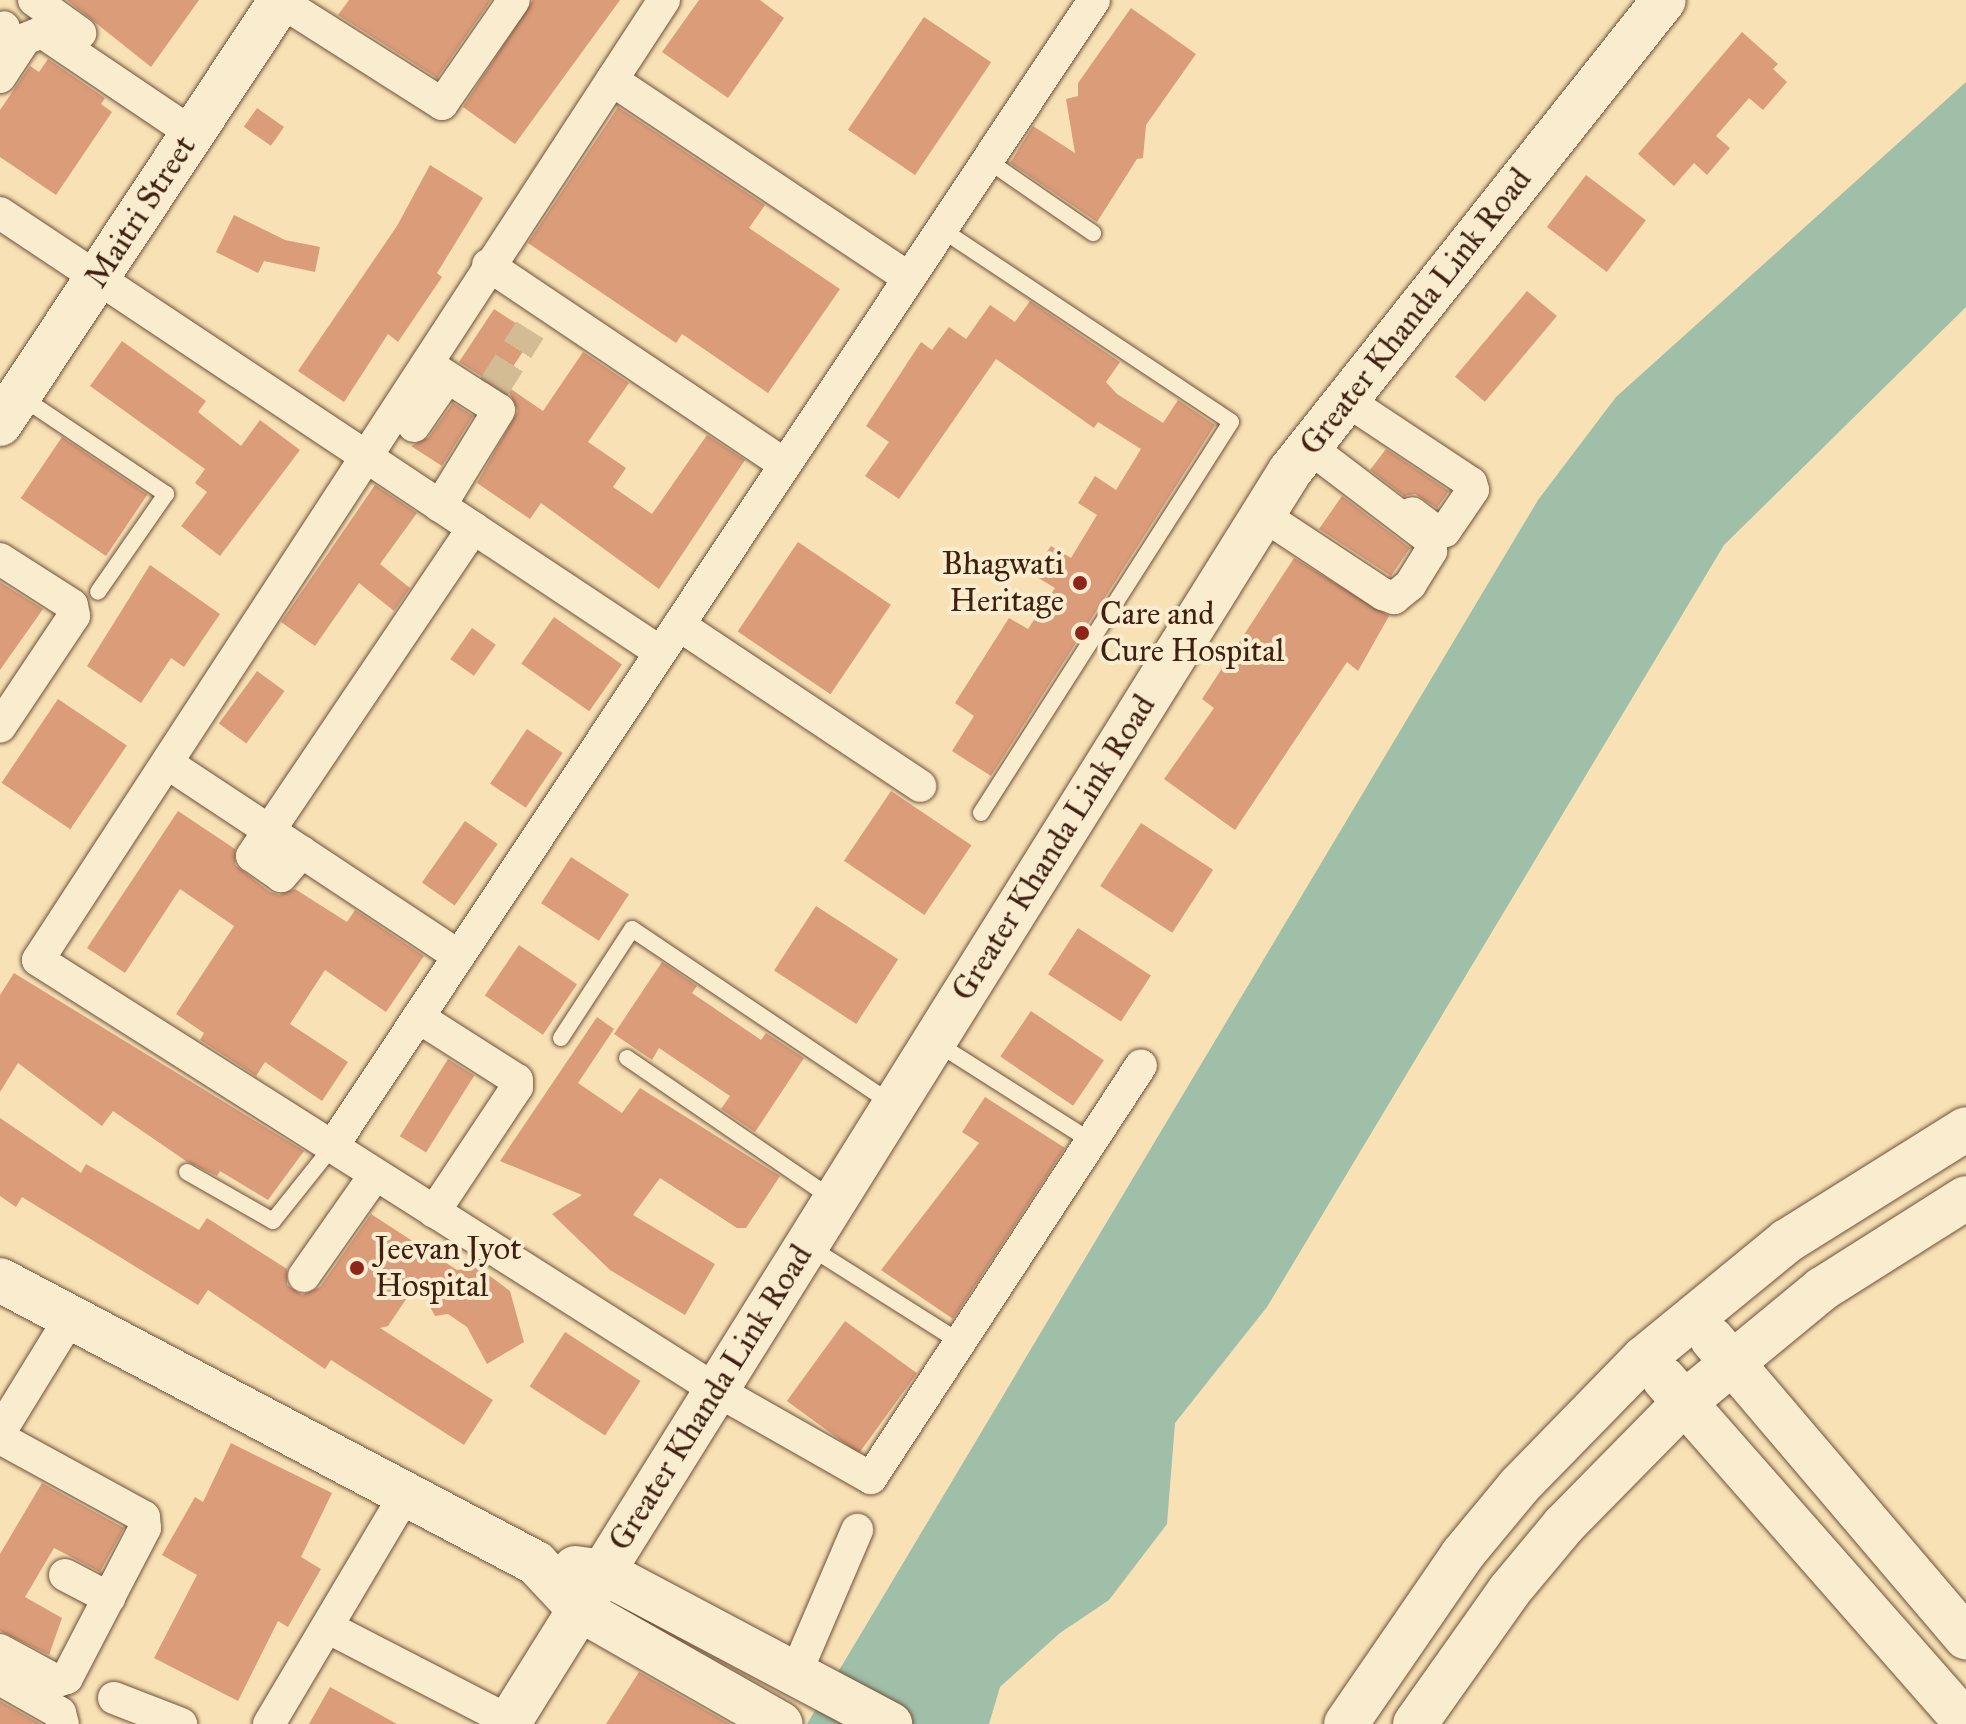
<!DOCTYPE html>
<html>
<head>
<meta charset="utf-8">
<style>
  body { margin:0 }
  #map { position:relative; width:1966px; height:1724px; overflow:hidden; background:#f8e2b5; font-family:"IM FELL Great Primer",serif }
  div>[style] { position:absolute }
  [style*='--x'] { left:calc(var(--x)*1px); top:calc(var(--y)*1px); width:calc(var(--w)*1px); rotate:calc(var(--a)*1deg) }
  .water>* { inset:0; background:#9fbfa8 }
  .building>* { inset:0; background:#db9c7a; transform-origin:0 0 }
  .street-tunnel>* { height:32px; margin-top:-16px; transform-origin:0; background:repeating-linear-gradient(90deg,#d3bb94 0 32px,transparent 0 48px) }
  .roads { filter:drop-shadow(0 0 2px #6e513a) drop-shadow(0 0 2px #6e513a) }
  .lane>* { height:16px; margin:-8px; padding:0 8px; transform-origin:8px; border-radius:8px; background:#faeccf }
  .street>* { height:32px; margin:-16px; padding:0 16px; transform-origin:16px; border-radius:16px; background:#faeccf }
  .secondary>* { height:44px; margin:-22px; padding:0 22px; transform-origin:22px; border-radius:22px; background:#faeccf }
  .dots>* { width:22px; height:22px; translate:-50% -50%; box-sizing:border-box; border:4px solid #faeccf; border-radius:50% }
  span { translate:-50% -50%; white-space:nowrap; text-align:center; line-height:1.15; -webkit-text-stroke:8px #faeccf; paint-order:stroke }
  .street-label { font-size:32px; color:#402111 }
  .poi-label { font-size:32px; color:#402111 }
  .right { translate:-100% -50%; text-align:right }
  .left { translate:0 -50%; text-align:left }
</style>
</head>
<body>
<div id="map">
  <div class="water">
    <div style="clip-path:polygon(1966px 82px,1966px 307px,1724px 545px,1267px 1307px,1175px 1423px,1167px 1524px,1109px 1600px,1060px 1633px,1000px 1687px,989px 1724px,807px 1724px,1538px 500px,1616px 397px)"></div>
  </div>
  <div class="building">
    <div style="clip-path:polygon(67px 0,199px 0,151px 67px)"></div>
    <div style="clip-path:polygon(349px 0,491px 0,437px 78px,338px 15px)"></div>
    <div style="clip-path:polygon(533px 0,620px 0,515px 144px,463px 107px)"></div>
    <div style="clip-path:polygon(699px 0,760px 0,784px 18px,728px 98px,662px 52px)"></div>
    <div style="clip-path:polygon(1131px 8px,1196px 54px,1146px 125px,1143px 158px,1137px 159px,1097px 222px,1010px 163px,1033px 126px,1075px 153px,1066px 99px,1078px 96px,1078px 83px)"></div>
    <div style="left:924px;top:17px;width:81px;height:136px;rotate:34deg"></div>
    <div style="clip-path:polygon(1742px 32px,1778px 64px,1773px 69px,1787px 82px,1763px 110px,1749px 98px,1716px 136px,1730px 148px,1707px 175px,1694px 163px,1674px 186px,1638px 154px)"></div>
    <div style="clip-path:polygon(48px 59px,105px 98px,101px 104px,112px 112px,56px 195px,0 157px,0 110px,30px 66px,39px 72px)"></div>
    <div style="clip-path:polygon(618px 107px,765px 205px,749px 228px,840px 289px,768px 393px,682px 334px,676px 343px,528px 243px)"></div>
    <div style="left:257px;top:108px;width:33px;height:23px;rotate:35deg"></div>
    <div style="clip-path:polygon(430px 165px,483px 198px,437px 273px,442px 277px,398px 342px,388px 334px,344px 402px,298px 371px,397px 226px)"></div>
    <div style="left:1586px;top:175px;width:75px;height:65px;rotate:37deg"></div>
    <div style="clip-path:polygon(234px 215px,285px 240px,320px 247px,315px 272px,264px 261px,258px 273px,216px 252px)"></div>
    <div style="left:1527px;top:291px;width:39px;height:112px;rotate:40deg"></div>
    <div style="clip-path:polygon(1030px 301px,1120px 362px,1106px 382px,1117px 394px,1163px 423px,1178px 400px,1215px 425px,991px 776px,952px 751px,974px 716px,955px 703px,1009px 618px,1028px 629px,1055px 588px,1032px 574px,1051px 546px,1071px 558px,1097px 515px,1078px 503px,1095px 476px,1116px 490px,1141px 449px,1098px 422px,1094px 428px,996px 359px,899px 499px,865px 476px,889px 442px,866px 426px,921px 342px,932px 350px,949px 327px,966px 339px,990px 305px,1015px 322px)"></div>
    <div style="clip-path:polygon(494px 309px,534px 335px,502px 383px,543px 411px,583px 352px,629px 383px,588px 442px,626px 468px,613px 487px,652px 514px,707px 435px,745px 460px,659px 589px,541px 503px,530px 519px,477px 483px,518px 411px,510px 394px,459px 362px)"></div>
    <div style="clip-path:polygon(122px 341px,206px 401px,198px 412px,241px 446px,260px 420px,300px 450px,220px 556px,181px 526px,207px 492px,195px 483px,205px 469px,90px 386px)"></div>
    <div style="clip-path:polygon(453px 403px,473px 416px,442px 466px,411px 446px,429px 437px)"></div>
    <div style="left:62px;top:437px;width:103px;height:74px;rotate:34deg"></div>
    <div style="clip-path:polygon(1386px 449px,1449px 491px,1437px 508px,1415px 494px,1404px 496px,1370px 470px)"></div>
    <div style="clip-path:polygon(375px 485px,417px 513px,380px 564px,410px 588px,394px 611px,359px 583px,315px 646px,281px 622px)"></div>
    <div style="clip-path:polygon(1342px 496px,1410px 548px,1391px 576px,1319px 529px)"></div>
    <div style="left:798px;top:542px;width:112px;height:108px;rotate:34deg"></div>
    <div style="clip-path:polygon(1294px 558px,1389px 616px,1358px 671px,1347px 662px,1235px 830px,1164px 779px,1214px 708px,1202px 699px)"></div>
    <div style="clip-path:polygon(150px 565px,220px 614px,184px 667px,171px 658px,141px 703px,87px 666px)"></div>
    <div style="clip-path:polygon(0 582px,43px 609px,0 670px)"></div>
    <div style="left:554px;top:617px;width:83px;height:57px;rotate:35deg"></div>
    <div style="left:472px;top:628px;width:29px;height:38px;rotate:35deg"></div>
    <div style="left:257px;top:671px;width:34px;height:65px;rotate:36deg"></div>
    <div style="left:58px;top:699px;width:83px;height:101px;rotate:34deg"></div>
    <div style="left:527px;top:729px;width:43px;height:66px;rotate:34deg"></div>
    <div style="left:891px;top:791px;width:97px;height:84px;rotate:34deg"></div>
    <div style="clip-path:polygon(178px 811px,235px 849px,235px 865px,270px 892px,279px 895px,295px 889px,347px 922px,355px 910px,424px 956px,386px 1012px,325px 970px,290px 1024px,348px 1062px,322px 1101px,265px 1062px,256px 1076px,200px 1040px,204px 1033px,176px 1014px,234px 926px,180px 889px,125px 973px,87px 948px)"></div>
    <div style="left:465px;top:821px;width:40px;height:75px;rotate:35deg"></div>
    <div style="left:1141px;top:823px;width:86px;height:75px;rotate:33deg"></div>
    <div style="left:571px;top:857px;width:69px;height:55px;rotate:33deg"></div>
    <div style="left:816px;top:906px;width:98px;height:77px;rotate:33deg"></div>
    <div style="left:1078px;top:928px;width:87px;height:55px;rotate:33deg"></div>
    <div style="left:519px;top:945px;width:70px;height:61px;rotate:34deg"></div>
    <div style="clip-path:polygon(662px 962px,697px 986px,692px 993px,761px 1040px,766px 1033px,804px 1058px,755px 1132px,721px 1109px,730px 1096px,659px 1048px,652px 1060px,614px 1034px)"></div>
    <div style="clip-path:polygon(14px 973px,304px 1151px,268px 1200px,220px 1171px,217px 1176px,186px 1161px,113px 1111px,102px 1126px,18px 1063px,0 1092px,0 995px)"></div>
    <div style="left:1031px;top:1011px;width:88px;height:55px;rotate:34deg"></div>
    <div style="clip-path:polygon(597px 1017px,614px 1029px,578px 1083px,622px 1113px,640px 1088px,780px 1176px,746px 1228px,737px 1228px,660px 1178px,633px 1215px,715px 1264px,685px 1315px,610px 1270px,552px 1214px,582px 1195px,500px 1161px)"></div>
    <div style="left:448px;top:1059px;width:31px;height:91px;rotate:32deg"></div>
    <div style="clip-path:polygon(985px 1097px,1065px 1148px,953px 1319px,881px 1270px,979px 1143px,962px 1132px)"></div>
    <div style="clip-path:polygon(0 1118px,81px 1173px,86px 1164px,199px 1230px,207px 1218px,287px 1269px,287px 1285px,302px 1295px,320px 1287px,371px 1214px,457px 1270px,478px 1267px,510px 1291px,524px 1342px,487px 1364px,467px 1327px,448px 1314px,435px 1316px,417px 1283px,388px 1326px,380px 1328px,493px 1400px,464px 1445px,331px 1360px,325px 1369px,208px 1290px,198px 1305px,22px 1197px,16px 1207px,0 1196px)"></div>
    <div style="left:845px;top:1321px;width:89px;height:99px;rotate:36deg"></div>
    <div style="left:565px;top:1332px;width:90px;height:65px;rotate:33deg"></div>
    <div style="clip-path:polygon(231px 1443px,332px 1493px,301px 1557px,321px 1569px,288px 1627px,278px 1621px,238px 1701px,154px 1658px,197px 1575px,162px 1555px,195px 1497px,203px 1502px)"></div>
    <div style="clip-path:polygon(42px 1483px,124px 1528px,100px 1572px,54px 1548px,25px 1597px,62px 1618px,49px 1655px,0 1631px,0 1554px)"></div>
    <div style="clip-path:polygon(639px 1672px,730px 1724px,606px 1724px)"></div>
    <div style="clip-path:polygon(330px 1687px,397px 1724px,309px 1724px)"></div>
    <div style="clip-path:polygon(0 1701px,41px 1724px,0 1724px)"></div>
  </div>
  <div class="street-tunnel">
    <div style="--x:492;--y:390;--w:71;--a:-57.7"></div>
  </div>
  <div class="roads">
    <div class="lane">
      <div style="--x:987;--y:160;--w:129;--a:34.6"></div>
      <div style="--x:941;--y:229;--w:348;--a:33.6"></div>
      <div style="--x:1231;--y:422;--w:464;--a:122.6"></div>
      <div style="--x:20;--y:396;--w:176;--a:33.9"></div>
      <div style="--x:166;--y:494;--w:119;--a:124.8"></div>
      <div style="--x:561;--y:1038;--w:130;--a:-56.9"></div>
      <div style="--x:632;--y:929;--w:313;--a:33.9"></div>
      <div style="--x:935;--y:1042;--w:185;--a:32.4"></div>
      <div style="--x:627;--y:1058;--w:250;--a:34.4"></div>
      <div style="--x:187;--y:1172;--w:99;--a:29.7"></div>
      <div style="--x:273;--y:1221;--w:95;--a:-51.4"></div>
      <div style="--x:808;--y:1246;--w:180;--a:32.3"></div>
    </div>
    <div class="street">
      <div style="--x:34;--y:0;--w:57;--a:35.7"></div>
      <div style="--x:664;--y:0;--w:1146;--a:123.11"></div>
      <div style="--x:38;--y:960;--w:803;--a:32.38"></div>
      <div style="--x:716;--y:1390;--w:178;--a:29.6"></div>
      <div style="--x:871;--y:1478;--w:493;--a:-56.8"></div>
      <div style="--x:280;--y:1;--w:192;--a:32.4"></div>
      <div style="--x:442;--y:104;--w:126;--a:-55.3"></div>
      <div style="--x:0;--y:32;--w:6;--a:-51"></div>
      <div style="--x:0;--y:77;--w:45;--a:-56.7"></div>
      <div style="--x:25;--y:39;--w:18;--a:-22"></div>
      <div style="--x:42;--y:32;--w:182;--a:34"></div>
      <div style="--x:612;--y:80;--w:357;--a:33.7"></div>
      <div style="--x:0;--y:213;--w:793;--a:33.63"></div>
      <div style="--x:488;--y:265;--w:355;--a:33.9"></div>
      <div style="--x:427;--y:364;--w:85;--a:32.6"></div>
      <div style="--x:499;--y:410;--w:113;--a:121.6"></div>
      <div style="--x:1346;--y:400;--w:150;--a:33.6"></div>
      <div style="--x:1471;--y:483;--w:7;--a:74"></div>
      <div style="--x:1473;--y:490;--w:50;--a:124.3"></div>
      <div style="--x:1445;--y:531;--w:8;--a:173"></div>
      <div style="--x:1437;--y:532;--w:31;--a:-143"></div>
      <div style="--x:414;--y:426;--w:58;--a:-55.5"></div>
      <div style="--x:1263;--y:515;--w:144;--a:33.4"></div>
      <div style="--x:1383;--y:594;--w:12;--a:20"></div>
      <div style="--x:1394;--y:598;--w:21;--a:-39"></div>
      <div style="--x:1410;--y:585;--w:40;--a:-58"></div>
      <div style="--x:1431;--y:551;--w:11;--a:-90"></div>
      <div style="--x:1431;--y:540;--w:153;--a:-142.7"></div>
      <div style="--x:0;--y:559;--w:85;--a:32.6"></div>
      <div style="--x:72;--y:605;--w:11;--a:80"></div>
      <div style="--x:74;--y:616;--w:133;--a:123.7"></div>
      <div style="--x:679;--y:625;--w:290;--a:33.7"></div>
      <div style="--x:167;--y:763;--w:350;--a:33.5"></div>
      <div style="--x:302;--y:852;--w:32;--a:131"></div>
      <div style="--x:281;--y:876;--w:35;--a:-145"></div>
      <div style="--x:252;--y:856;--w:396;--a:-56"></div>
      <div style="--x:418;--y:1017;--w:117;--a:32.5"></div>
      <div style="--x:517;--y:1080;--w:7;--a:90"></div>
      <div style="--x:517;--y:1087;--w:150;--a:123.6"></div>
      <div style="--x:332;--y:1147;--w:1377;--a:-56.4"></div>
      <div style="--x:304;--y:1276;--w:123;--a:-54.9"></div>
      <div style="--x:0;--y:1432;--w:134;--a:-58.4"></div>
      <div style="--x:0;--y:1438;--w:164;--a:28.7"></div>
      <div style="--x:144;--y:1517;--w:11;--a:85"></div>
      <div style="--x:145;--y:1528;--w:169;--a:117.5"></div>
      <div style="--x:67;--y:1678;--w:10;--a:163"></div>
      <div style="--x:57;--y:1681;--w:65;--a:-151.5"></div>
      <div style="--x:65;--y:1575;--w:50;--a:27.6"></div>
      <div style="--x:327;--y:1627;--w:205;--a:27.3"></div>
      <div style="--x:795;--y:1675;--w:158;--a:-66.8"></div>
      <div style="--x:0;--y:1679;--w:69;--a:29.5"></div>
      <div style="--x:60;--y:1713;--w:11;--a:75"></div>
      <div style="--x:114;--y:1698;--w:72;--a:21.2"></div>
      <div style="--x:269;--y:1724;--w:270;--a:-59.3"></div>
    </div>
    <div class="secondary">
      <div style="--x:0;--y:424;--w:509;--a:-56.47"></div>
      <div style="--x:0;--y:1280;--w:606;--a:27.83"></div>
      <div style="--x:536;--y:1563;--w:63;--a:46.9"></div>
      <div style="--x:579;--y:1609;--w:232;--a:29.7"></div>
      <div style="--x:1712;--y:1339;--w:392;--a:49.6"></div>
      <div style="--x:1664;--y:1379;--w:458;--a:48.7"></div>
      <div style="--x:575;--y:1568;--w:28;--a:8"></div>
      <div style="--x:603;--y:1572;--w:325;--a:27.9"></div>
      <div style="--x:508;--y:1724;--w:1477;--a:-58.03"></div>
      <div style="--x:1290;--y:471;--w:601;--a:-51.55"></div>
      <div style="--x:1346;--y:1724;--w:205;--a:-55.5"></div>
      <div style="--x:1462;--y:1555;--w:89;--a:-50.4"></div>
      <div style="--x:1519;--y:1486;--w:179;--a:-45.7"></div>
      <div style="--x:1644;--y:1358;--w:185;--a:-39.3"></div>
      <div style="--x:1787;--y:1241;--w:211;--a:-32"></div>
      <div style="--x:1415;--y:1724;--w:163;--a:-54.7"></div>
      <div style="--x:1509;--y:1591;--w:86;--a:-50.2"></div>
      <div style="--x:1564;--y:1525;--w:173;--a:-45.5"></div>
      <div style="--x:1685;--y:1402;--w:178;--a:-39.5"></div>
      <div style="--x:1822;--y:1289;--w:170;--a:-32.3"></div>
    </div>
  </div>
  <div class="dots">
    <div style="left:1080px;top:583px;background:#8f2418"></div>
    <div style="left:1082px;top:633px;background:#8f2418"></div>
    <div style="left:357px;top:1268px;background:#8f2418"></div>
  </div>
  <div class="street-label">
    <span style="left:141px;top:212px;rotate:-57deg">Maitri Street</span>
    <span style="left:1416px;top:312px;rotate:-52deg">Greater Khanda Link Road</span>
    <span style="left:1054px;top:848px;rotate:-58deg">Greater Khanda Link Road</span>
    <span style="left:711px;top:1398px;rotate:-58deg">Greater Khanda Link Road</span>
  </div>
  <div class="poi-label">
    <span class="right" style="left:1064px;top:583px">Bhagwati<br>Heritage</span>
    <span class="left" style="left:1100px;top:633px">Care and<br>Cure Hospital</span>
    <span class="left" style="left:375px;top:1268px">Jeevan Jyot<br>Hospital</span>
  </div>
</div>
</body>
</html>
